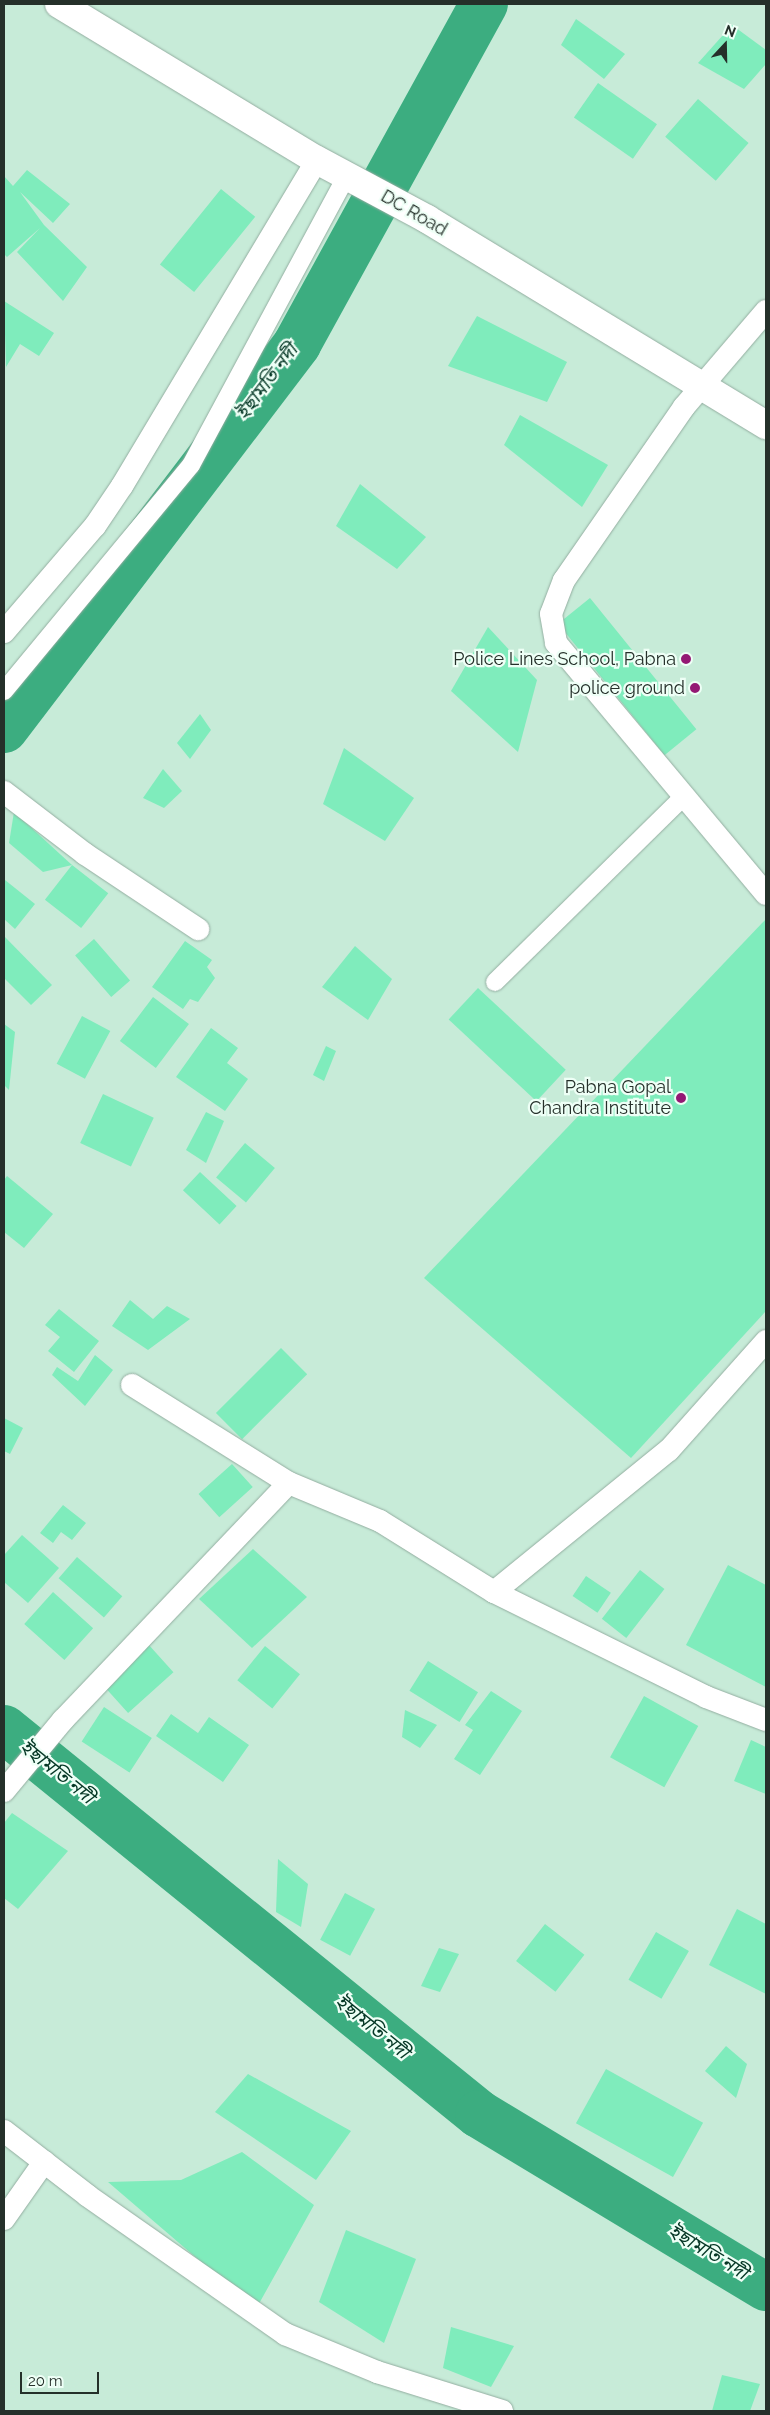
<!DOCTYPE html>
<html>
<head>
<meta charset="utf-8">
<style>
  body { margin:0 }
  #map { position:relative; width:770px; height:2415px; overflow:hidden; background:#d9f5e6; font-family:Raleway,"Noto Sans Bengali",sans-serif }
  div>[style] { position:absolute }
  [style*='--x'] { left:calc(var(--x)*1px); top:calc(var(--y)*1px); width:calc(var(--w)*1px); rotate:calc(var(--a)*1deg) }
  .built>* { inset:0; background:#c7ebd8; transform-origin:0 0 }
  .river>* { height:48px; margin:-24px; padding:0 24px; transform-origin:24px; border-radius:24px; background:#3cad80 }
  .building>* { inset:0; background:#7fecbc; transform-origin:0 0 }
  .roads { filter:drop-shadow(0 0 1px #93ada0) drop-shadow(0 0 1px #93ada0) }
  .pedestrian>* { height:18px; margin:-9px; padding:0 9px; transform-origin:9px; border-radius:9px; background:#fff }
  .minor>* { height:22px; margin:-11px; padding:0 11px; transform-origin:11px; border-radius:11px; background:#fff }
  .tertiary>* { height:28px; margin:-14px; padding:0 14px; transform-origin:14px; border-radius:14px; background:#fff }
  .dots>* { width:14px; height:14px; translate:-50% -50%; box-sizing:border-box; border:2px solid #eefff6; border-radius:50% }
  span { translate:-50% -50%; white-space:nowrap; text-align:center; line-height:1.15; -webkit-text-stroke:4.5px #eefff6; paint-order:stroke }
  .street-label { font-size:18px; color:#25302a }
  .poi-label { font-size:18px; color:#25302a }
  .right { translate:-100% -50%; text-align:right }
  .water-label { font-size:19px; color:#053725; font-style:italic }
  .frame { position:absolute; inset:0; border:5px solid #25302a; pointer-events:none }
  .north { position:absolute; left:700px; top:20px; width:50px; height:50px; -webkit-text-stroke:4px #eefff6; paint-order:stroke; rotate:21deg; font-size:14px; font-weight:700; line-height:20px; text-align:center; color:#25302a }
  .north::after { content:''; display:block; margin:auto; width:18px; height:22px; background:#25302a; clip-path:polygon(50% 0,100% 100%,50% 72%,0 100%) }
  .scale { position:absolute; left:20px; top:2372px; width:79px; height:22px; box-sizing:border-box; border:2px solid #25302a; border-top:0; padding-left:6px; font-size:15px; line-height:18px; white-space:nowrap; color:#25302a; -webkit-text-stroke:4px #eefff6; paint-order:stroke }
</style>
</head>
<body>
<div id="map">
  <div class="built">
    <div style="left:4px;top:4px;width:762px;height:2407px"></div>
  </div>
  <div class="river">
    <div style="--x:4;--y:729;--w:484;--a:-52.7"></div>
    <div style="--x:297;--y:344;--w:388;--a:-61.2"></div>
    <div style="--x:4;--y:1729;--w:611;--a:39.03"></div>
    <div style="--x:479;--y:2114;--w:335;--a:31.1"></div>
  </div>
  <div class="building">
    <div style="clip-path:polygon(576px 19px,625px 54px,604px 79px,561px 45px)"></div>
    <div style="clip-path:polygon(732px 25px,766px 50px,766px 64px,744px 89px,698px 63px)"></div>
    <div style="left:598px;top:83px;width:72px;height:42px;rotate:35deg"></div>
    <div style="left:698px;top:99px;width:67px;height:50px;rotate:41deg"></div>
    <div style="clip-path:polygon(27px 170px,70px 204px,53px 223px,20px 192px,44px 225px,87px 267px,63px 301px,17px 252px,40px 228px,7px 257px,4px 254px,4px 176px,13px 186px)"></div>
    <div style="left:221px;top:189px;width:44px;height:97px;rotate:39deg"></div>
    <div style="clip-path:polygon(4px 301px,54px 333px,39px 356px,20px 344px,6px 367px)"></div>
    <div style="clip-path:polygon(477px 316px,567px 362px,547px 402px,448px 366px)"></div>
    <div style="clip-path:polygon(520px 415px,608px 465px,582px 507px,504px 445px)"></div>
    <div style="clip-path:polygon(360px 484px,426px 537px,397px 569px,336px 526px)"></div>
    <div style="left:590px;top:598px;width:169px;height:41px;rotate:51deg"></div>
    <div style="clip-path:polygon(488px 627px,537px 680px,518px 752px,451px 691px)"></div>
    <div style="clip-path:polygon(200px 714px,211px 730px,190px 759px,177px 743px)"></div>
    <div style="clip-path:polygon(344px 748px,414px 798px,385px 841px,323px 804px)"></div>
    <div style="clip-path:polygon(163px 769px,182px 791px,164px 808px,143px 798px)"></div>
    <div style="clip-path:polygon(14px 812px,72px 865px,43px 872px,9px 843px)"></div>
    <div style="left:72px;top:865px;width:46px;height:44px;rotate:38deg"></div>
    <div style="clip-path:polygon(5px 880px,35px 904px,15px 929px,4px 919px)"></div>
    <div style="clip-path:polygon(766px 919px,766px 1311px,631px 1458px,424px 1278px)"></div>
    <div style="clip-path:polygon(4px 936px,52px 985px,31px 1005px,4px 978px)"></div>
    <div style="left:94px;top:939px;width:55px;height:25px;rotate:49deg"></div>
    <div style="clip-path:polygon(185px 941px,212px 960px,207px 967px,215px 978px,198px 1002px,190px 999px,183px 1009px,152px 987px)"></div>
    <div style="clip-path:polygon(355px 946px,392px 979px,368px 1020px,322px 987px)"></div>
    <div style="left:478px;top:988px;width:120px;height:43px;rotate:43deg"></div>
    <div style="left:153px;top:997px;width:45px;height:55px;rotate:37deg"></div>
    <div style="left:82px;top:1016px;width:32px;height:54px;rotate:28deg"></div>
    <div style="clip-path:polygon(4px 1024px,15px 1032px,9px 1090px,4px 1085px)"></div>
    <div style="clip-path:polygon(211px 1028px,238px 1048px,227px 1063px,248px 1079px,225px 1111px,176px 1077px)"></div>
    <div style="clip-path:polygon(326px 1046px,336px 1051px,324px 1081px,313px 1075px)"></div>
    <div style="left:103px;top:1094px;width:56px;height:54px;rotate:25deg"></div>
    <div style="clip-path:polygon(206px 1112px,224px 1121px,206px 1163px,186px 1150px)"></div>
    <div style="left:245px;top:1143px;width:39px;height:45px;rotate:40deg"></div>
    <div style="left:200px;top:1172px;width:50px;height:25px;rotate:43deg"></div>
    <div style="clip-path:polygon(7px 1176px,53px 1214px,24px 1248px,4px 1232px,4px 1180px)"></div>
    <div style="clip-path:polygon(130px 1300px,153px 1319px,167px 1306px,190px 1319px,148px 1350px,112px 1326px)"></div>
    <div style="clip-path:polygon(59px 1309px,99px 1341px,74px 1372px,48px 1351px,60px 1337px,45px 1325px)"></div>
    <div style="left:281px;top:1348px;width:37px;height:92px;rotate:45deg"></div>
    <div style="clip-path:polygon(95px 1355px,113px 1370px,85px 1406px,52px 1375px,57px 1367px,78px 1381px)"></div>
    <div style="clip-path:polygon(4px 1418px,23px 1428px,10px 1454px,4px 1451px)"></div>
    <div style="left:232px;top:1464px;width:31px;height:45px;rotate:48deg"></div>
    <div style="clip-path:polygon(63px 1505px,86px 1523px,72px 1540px,61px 1532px,53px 1543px,40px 1533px)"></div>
    <div style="clip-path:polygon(22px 1535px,59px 1568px,28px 1603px,4px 1582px,4px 1555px)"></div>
    <div style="clip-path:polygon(253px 1549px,307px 1597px,252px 1648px,199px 1599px)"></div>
    <div style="left:77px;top:1557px;width:60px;height:28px;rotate:41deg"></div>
    <div style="clip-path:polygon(728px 1565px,766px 1585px,766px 1687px,686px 1645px)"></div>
    <div style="left:640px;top:1570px;width:31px;height:62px;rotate:38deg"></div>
    <div style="left:586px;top:1576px;width:30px;height:24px;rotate:34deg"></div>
    <div style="left:53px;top:1592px;width:54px;height:43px;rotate:42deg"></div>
    <div style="left:148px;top:1644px;width:38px;height:61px;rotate:48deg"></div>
    <div style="left:265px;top:1646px;width:45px;height:44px;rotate:39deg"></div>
    <div style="left:428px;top:1661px;width:59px;height:35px;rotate:32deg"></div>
    <div style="clip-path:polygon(491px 1691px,522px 1711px,480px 1775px,454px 1759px,473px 1730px,465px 1725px)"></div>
    <div style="left:644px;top:1696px;width:62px;height:70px;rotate:29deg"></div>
    <div style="left:104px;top:1707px;width:57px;height:41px;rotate:33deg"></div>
    <div style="clip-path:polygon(405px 1710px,437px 1725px,420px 1748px,402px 1737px)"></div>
    <div style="clip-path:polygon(171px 1714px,198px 1733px,209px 1717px,249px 1745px,223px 1782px,156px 1736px)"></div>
    <div style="clip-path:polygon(751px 1740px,766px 1747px,766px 1794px,734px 1781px)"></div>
    <div style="clip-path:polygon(12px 1813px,68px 1851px,18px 1909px,4px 1898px,4px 1823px)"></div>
    <div style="clip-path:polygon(278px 1859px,308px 1884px,301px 1927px,276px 1912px)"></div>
    <div style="left:345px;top:1893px;width:34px;height:53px;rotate:28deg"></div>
    <div style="clip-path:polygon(737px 1909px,766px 1924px,766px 1994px,709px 1965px)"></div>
    <div style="left:545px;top:1924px;width:50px;height:47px;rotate:38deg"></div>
    <div style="left:656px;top:1932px;width:38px;height:55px;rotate:30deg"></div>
    <div style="clip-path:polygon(439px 1948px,459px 1954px,440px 1992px,421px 1986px)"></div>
    <div style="clip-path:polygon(726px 2046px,747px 2064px,736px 2098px,705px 2071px)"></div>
    <div style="left:606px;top:2069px;width:111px;height:62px;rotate:29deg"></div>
    <div style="clip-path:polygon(248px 2074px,351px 2131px,316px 2180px,215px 2112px)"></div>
    <div style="clip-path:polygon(242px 2152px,314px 2205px,256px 2309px,108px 2182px,181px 2180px)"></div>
    <div style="clip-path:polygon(346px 2230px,416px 2259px,384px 2343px,319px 2302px)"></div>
    <div style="clip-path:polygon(451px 2327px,514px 2346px,491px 2387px,443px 2368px)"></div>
    <div style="clip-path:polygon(722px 2375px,760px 2384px,750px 2411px,712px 2411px)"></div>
  </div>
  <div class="roads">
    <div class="pedestrian">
      <div style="--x:4;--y:691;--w:293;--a:-50.4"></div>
      <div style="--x:191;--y:465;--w:329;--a:-61.7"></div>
      <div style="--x:495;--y:982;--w:265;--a:-44.5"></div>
    </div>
    <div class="minor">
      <div style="--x:766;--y:311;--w:126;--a:130.5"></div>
      <div style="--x:684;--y:407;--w:211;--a:124.7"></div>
      <div style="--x:564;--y:580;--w:36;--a:111"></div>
      <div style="--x:551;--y:614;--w:29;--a:80"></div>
      <div style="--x:556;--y:643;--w:327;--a:50.1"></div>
      <div style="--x:4;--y:632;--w:140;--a:-49.4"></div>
      <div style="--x:95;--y:526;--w:48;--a:-56"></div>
      <div style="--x:122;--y:486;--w:380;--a:-59.1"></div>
      <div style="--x:4;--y:792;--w:102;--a:37.4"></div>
      <div style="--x:85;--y:854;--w:136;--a:33.6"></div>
      <div style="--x:132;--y:1385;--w:185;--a:32"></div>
      <div style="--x:289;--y:1483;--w:99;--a:22.7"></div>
      <div style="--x:380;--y:1521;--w:134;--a:31.9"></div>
      <div style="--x:494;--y:1592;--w:237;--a:26.3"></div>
      <div style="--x:706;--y:1697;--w:64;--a:21"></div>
      <div style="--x:494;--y:1592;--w:225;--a:-39.1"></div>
      <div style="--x:669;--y:1450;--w:146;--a:-48.3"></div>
      <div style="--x:4;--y:1791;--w:92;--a:-50.3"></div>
      <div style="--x:63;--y:1720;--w:327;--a:-46.4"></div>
      <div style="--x:4;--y:2131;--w:106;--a:37.7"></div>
      <div style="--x:88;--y:2196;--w:241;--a:35"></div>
      <div style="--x:285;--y:2334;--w:100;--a:22.4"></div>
      <div style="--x:377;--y:2372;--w:131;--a:17.3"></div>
      <div style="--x:4;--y:2219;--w:70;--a:-54.9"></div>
    </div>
    <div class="tertiary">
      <div style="--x:59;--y:4;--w:301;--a:31.2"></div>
      <div style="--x:317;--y:160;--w:125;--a:28.2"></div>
      <div style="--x:427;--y:219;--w:397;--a:31.3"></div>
    </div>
  </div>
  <div class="dots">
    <div style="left:686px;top:659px;background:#941974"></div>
    <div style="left:695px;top:688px;background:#941974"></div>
    <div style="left:681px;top:1098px;background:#941974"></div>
  </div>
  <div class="street-label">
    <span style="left:414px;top:213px;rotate:30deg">DC Road</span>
  </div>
  <div class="poi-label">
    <span class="right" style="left:676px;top:659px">Police Lines School, Pabna</span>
    <span class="right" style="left:685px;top:688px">police ground</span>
    <span class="right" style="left:671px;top:1098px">Pabna Gopal<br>Chandra Institute</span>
  </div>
  <div class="water-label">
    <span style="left:267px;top:382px;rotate:-53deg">ইছামতি নদী</span>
    <span style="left:57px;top:1772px;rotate:39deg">ইছামতি নদী</span>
    <span style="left:372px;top:2027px;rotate:39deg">ইছামতি নদী</span>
    <span style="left:708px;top:2252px;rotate:31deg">ইছামতি নদী</span>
  </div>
  <div class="frame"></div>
  <div class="north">N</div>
  <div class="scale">20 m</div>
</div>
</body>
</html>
